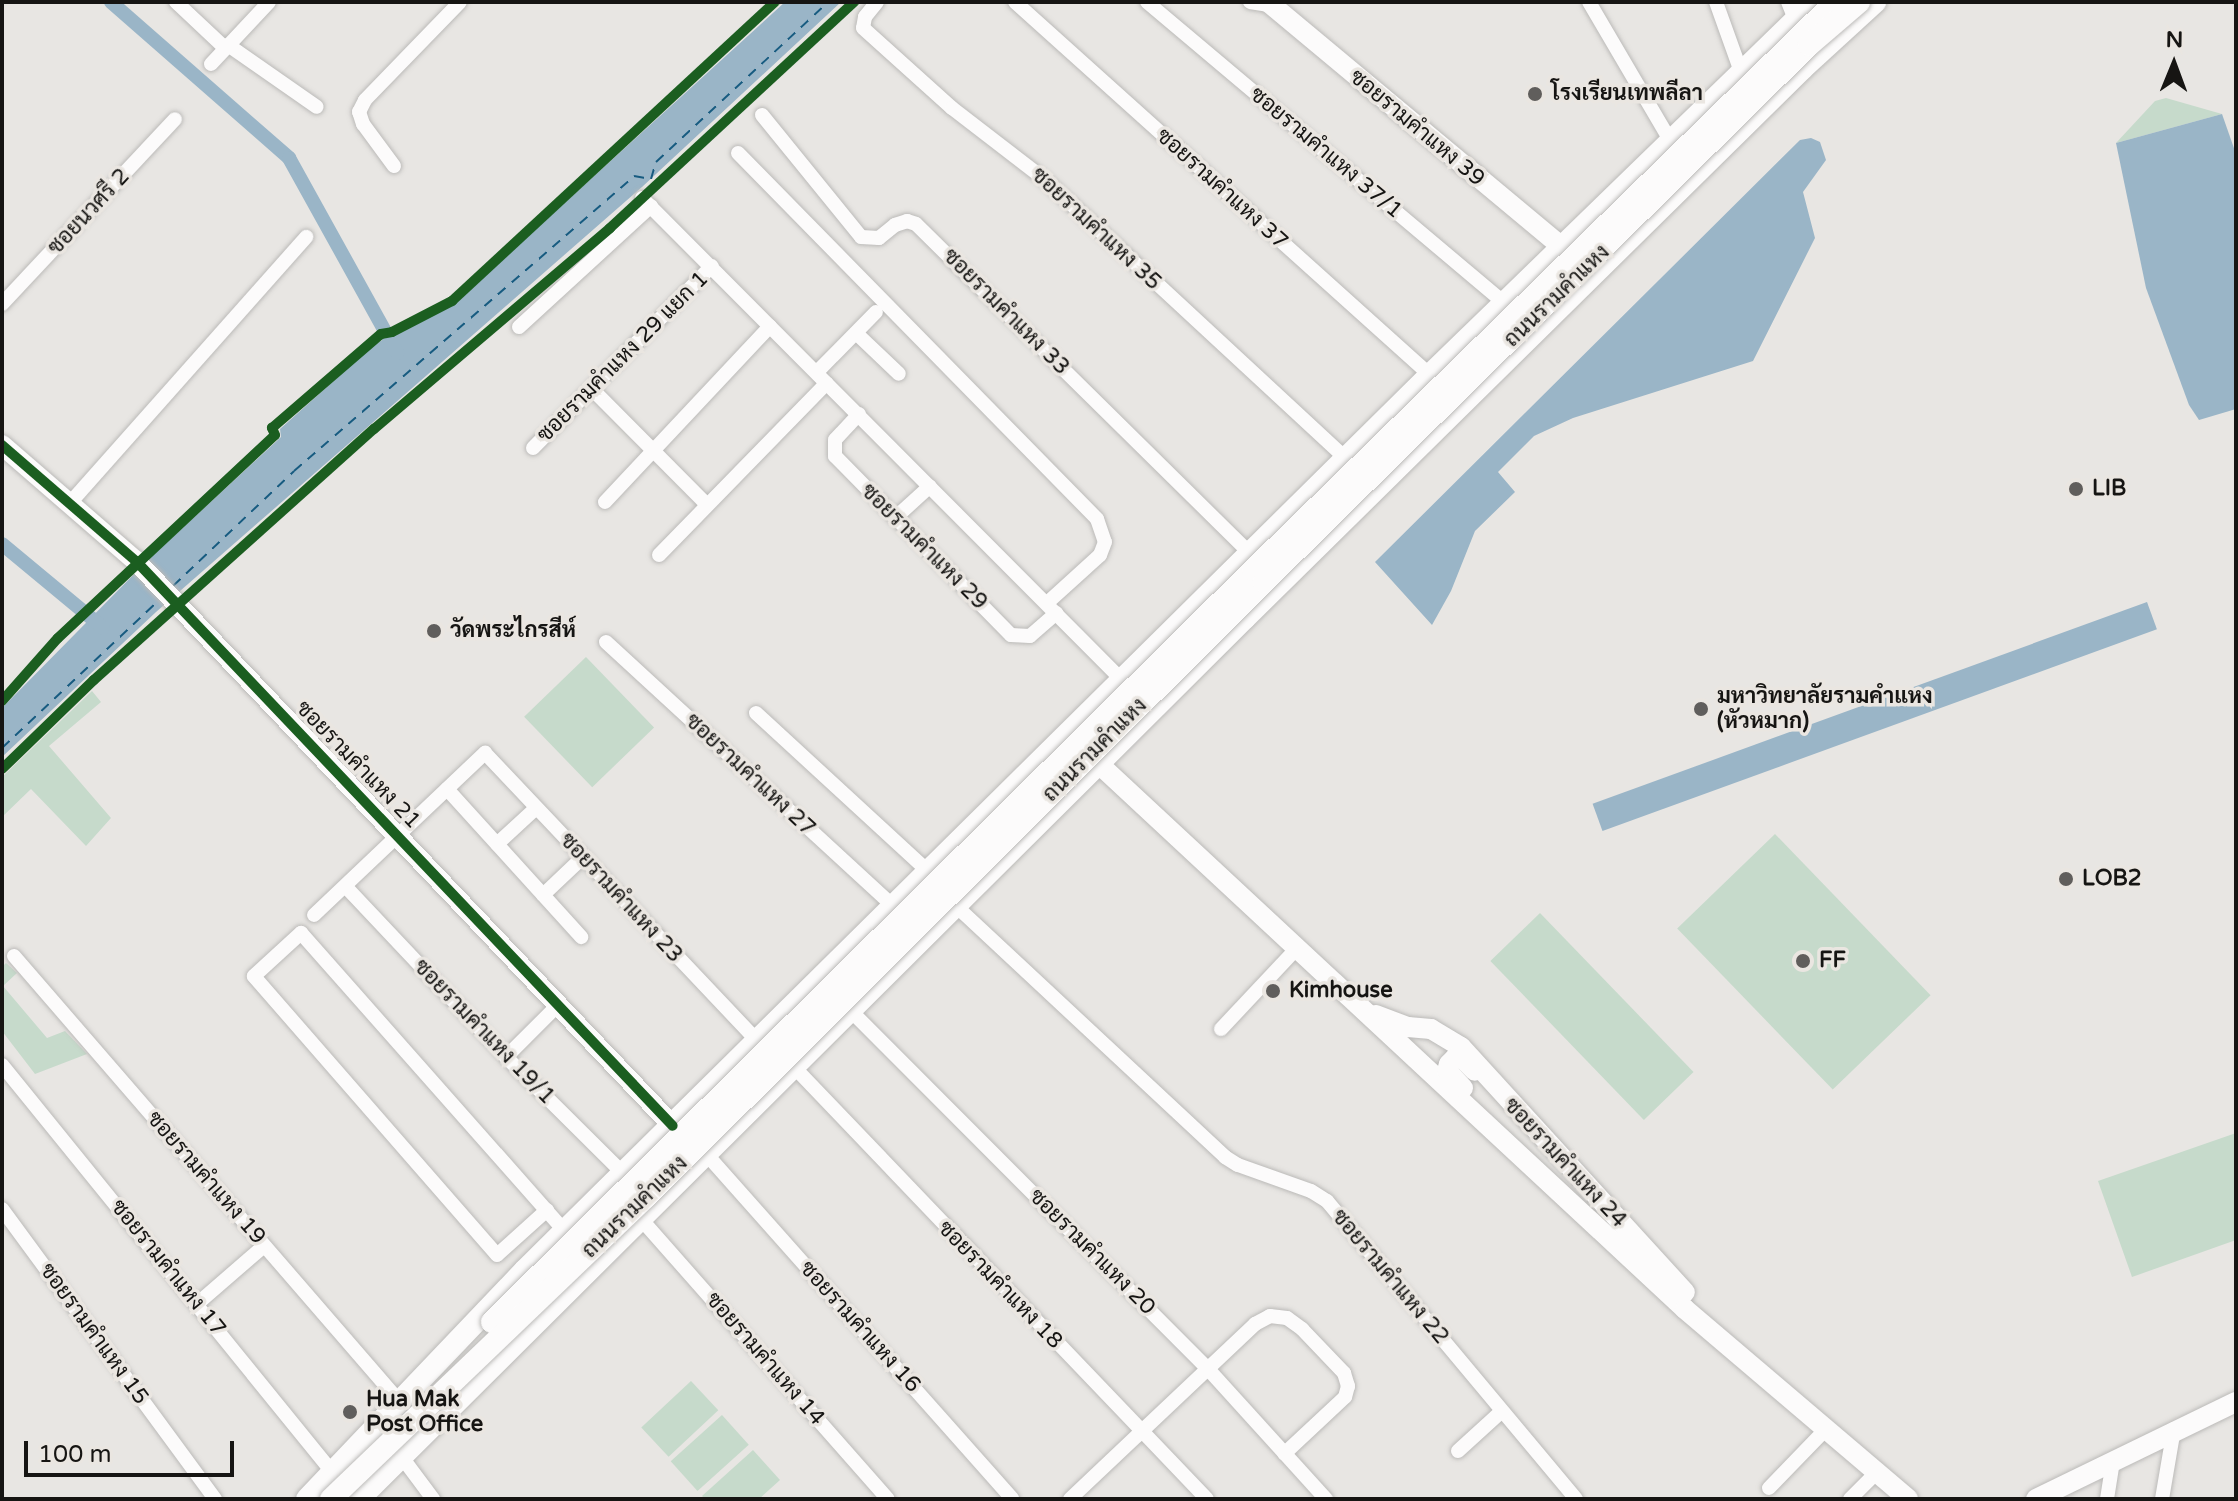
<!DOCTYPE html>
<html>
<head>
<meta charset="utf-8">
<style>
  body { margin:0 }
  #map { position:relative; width:2238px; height:1501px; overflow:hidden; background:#e8e6e3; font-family:"Varela Round",Sarabun,sans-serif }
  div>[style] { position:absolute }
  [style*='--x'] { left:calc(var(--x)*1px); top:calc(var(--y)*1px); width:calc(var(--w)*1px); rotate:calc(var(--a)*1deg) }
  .green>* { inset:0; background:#c6dacb; transform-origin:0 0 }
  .water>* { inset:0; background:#9ab5c7; transform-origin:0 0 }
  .canal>* { height:14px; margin:-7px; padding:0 7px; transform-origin:7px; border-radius:7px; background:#9ab5c7 }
  .ferry>* { height:2px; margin-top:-1px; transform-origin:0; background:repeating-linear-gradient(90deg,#175b80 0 10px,transparent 0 18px) }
  .roads { filter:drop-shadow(0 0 2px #bbbab8) drop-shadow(0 0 2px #bbbab8) }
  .street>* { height:14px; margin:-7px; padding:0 7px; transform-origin:7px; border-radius:7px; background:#fcfbfb }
  .secondary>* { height:20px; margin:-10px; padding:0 10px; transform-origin:10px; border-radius:10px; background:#fcfbfb }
  .primary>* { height:22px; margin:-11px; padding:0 11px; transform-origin:11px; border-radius:11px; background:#fcfbfb }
  .bridges { filter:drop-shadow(0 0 2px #bbbab8) drop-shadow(0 0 2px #bbbab8) }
  .primary-bridge>* { height:22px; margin:-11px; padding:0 11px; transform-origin:11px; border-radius:11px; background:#fcfbfb }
  .cycleway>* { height:10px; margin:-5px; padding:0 5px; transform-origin:5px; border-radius:5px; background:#1b5e20 }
  .dots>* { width:22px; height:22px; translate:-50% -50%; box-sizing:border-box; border:4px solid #eae6e1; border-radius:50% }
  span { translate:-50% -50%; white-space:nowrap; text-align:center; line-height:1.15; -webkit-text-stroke:7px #eae6e1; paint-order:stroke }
  .poi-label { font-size:22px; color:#161513; font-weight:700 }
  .left { translate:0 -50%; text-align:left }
  .street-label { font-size:22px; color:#161513 }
  .frame { position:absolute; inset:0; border:4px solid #161513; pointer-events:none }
  .north { position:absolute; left:2134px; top:24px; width:80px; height:80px; -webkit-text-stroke:6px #eae6e1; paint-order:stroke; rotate:1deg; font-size:22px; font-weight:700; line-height:32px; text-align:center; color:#161513 }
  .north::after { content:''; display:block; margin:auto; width:28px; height:36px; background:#161513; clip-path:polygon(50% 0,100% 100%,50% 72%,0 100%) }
  .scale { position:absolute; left:24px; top:1441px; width:210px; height:36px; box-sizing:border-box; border:4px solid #161513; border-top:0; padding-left:10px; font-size:24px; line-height:28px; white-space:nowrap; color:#161513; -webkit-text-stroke:6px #eae6e1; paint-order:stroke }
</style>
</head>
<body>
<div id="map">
  <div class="green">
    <div style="clip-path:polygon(2166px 98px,2222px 114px,2116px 143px,2155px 101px)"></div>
    <div style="left:586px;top:657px;width:98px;height:86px;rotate:46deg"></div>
    <div style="clip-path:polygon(92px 691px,101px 702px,49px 746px,111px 818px,86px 846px,31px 789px,2px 817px,2px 777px)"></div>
    <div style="left:1775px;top:834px;width:224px;height:136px;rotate:46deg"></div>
    <div style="left:1540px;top:913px;width:221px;height:69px;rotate:46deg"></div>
    <div style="clip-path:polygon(6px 963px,17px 973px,3px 986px,47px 1038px,65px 1031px,87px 1054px,35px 1074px,2px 1031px,2px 967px)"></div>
    <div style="clip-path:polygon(2236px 1133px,2236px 1240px,2132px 1277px,2098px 1181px)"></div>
    <div style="left:691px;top:1381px;width:40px;height:68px;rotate:47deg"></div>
    <div style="left:722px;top:1415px;width:40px;height:69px;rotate:48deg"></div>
    <div style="clip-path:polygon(753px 1450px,780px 1480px,759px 1499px,705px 1499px,702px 1496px)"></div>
  </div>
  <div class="water">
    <div style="clip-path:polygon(785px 2px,841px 2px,642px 187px,156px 612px,2px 757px,2px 708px,149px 559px,281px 437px,280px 429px,375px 344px,456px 302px)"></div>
    <div style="clip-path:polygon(2222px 114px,2236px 154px,2236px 409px,2199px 420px,2189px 405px,2146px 288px,2116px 143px)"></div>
    <div style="clip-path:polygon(1811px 138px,1820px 142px,1826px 160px,1803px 192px,1815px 238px,1753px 361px,1573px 418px,1534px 436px,1498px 472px,1515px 492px,1475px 531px,1451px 591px,1432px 625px,1375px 562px,1800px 140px)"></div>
    <div style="left:2147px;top:602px;width:29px;height:590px;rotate:70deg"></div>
  </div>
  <div class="canal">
    <div style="--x:111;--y:2;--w:237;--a:41.2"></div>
    <div style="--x:289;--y:158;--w:223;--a:61"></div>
    <div style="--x:2;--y:544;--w:131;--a:39.7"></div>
  </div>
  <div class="ferry">
    <div style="--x:173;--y:586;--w:167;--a:-43.5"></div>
    <div style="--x:294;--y:471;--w:450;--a:-40.9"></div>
    <div style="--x:634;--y:176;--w:17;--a:10"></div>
    <div style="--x:651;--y:179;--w:18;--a:-74"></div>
    <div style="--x:656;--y:162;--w:235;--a:-42.9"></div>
    <div style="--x:2;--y:748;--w:217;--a:-43.3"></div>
  </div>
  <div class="roads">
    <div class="street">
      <div style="--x:176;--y:2;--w:67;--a:43.2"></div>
      <div style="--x:877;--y:2;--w:19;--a:129"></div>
      <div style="--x:865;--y:17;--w:11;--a:100"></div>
      <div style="--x:863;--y:28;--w:120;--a:42"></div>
      <div style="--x:952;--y:108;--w:115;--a:37.6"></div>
      <div style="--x:1043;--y:178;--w:413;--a:42.8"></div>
      <div style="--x:1015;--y:2;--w:558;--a:41.95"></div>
      <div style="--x:1147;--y:2;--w:467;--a:40.1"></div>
      <div style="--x:1250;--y:2;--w:24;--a:9"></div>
      <div style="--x:1589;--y:2;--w:162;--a:59.6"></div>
      <div style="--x:1716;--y:2;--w:74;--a:70.3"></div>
      <div style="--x:1788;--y:2;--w:18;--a:68"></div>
      <div style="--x:228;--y:45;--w:108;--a:34.9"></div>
      <div style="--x:211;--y:64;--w:85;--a:-46.9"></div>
      <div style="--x:762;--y:115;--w:157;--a:50.9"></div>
      <div style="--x:861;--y:237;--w:18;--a:3"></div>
      <div style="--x:879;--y:238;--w:21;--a:-39"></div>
      <div style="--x:895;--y:225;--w:13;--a:-18"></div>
      <div style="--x:907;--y:221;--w:9;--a:18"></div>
      <div style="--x:916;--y:224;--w:470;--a:44.6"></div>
      <div style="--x:738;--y:153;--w:513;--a:45.55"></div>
      <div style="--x:1097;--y:519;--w:24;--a:71"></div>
      <div style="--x:1105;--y:542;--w:14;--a:111"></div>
      <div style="--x:1100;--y:555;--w:72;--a:137.8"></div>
      <div style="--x:394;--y:166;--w:52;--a:-126.4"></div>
      <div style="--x:363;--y:124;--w:13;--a:-108"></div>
      <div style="--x:359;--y:112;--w:13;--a:-63"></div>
      <div style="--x:365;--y:100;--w:136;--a:-45.9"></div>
      <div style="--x:642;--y:198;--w:680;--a:45.12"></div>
      <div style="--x:2;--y:304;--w:253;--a:-46.9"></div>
      <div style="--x:519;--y:327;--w:179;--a:-42.5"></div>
      <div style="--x:856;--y:333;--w:59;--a:43.6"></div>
      <div style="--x:817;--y:372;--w:84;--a:-45.5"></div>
      <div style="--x:592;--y:389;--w:163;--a:45.2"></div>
      <div style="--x:859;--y:414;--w:35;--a:133"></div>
      <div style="--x:835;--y:440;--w:16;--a:90"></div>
      <div style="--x:835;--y:456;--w:251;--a:45.5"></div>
      <div style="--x:1011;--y:635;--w:19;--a:3"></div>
      <div style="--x:1030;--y:636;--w:35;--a:-41"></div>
      <div style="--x:533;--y:448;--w:255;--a:-45.5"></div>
      <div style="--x:605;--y:502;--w:241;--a:-46.8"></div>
      <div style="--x:70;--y:503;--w:356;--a:-48.4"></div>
      <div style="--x:895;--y:518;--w:47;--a:-42.4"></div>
      <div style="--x:659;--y:555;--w:240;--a:-45.7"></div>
      <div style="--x:606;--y:642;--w:391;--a:42.6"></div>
      <div style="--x:756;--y:713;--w:235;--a:42.6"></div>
      <div style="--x:447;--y:789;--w:200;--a:47.8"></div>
      <div style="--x:497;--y:844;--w:53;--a:-42.7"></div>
      <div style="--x:346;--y:887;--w:233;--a:46.7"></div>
      <div style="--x:506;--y:1057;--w:166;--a:44.8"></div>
      <div style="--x:543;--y:895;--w:54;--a:-43.5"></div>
      <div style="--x:956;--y:906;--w:368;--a:43"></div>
      <div style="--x:1225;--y:1157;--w:15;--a:32"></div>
      <div style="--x:1238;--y:1165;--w:77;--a:19.6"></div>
      <div style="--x:1311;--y:1191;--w:19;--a:32"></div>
      <div style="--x:1327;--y:1201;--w:388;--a:50.1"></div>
      <div style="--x:314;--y:915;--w:236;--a:-43.5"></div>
      <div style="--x:485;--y:753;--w:398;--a:46.6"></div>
      <div style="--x:14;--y:956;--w:587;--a:49.14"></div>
      <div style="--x:851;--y:1011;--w:506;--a:45.08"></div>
      <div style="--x:1208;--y:1369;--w:176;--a:47.8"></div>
      <div style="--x:1221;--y:1029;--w:111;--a:-46.8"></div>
      <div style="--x:506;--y:1057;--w:72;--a:-45"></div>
      <div style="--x:2;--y:1065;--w:525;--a:50.95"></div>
      <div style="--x:795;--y:1068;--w:596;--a:46.29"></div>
      <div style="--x:708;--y:1156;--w:458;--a:48.4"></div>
      <div style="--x:2;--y:1209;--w:360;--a:53.7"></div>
      <div style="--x:547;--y:1210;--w:67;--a:138"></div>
      <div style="--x:497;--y:1255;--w:370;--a:-131.1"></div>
      <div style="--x:254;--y:976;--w:64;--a:-42.5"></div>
      <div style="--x:301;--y:933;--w:398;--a:48.5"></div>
      <div style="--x:641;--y:1219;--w:373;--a:48.6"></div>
      <div style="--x:197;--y:1304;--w:89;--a:-40.9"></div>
      <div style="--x:1458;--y:1451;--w:59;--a:-42.3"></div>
      <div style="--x:401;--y:1456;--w:54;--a:53.3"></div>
      <div style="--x:1769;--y:1488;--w:83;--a:-46"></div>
      <div style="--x:1070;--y:1499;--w:255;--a:-43.4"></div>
      <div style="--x:1255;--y:1324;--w:17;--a:-28"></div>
      <div style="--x:1270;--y:1316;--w:17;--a:7"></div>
      <div style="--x:1287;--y:1318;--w:19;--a:36"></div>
      <div style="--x:1302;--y:1329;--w:61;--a:46.3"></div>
      <div style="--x:1344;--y:1373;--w:14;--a:73"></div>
      <div style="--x:1348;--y:1386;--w:11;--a:105"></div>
      <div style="--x:1345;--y:1397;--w:83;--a:136.9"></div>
      <div style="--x:1850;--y:1499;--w:40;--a:-45"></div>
      <div style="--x:2107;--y:1499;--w:36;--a:-81"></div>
      <div style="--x:2162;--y:1499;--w:71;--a:-80.3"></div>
    </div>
    <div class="secondary">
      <div style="--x:1268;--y:2;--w:383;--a:39.8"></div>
      <div style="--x:2;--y:445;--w:177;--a:40.9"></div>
      <div style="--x:136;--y:561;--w:779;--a:46.46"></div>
      <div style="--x:1100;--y:765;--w:799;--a:42.92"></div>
      <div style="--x:1685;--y:1309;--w:293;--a:40.4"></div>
      <div style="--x:1376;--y:1015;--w:34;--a:21"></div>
      <div style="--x:1408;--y:1027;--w:23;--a:5"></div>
      <div style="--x:1431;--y:1029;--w:35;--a:31"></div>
      <div style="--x:1461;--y:1047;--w:332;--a:47.6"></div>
      <div style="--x:1463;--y:1088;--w:23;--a:-133"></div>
      <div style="--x:1447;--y:1071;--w:7;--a:-74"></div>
      <div style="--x:1449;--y:1064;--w:8;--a:-45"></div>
      <div style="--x:1455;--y:1058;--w:7;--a:0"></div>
      <div style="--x:1462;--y:1058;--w:18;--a:45"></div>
      <div style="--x:2036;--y:1499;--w:222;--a:-25.9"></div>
    </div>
    <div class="primary">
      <div style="--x:307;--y:1499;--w:316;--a:-46.4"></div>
      <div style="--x:525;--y:1270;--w:1273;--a:-44.68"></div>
      <div style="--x:1430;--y:375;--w:535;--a:-44.17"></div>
      <div style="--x:359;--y:1499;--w:1249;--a:-44.84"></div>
      <div style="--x:1245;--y:618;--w:783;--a:-44.59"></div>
      <div style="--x:1803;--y:68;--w:98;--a:-42.5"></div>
    </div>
  </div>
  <div class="bridges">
    <div class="primary-bridge">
      <div style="--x:492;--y:1322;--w:1070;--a:-44.66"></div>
      <div style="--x:1253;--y:570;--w:813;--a:-44.3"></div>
      <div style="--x:331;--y:1499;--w:436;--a:-43.8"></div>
      <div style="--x:646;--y:1197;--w:872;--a:-44.86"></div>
      <div style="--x:1264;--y:582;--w:765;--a:-44.58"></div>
      <div style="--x:1809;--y:45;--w:66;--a:-40.7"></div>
    </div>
  </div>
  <div class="cycleway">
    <div style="--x:2;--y:445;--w:177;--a:40.9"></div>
    <div style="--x:136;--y:561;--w:779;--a:46.46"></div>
    <div style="--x:2;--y:701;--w:84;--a:-48.4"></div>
    <div style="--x:58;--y:638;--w:297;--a:-43.1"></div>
    <div style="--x:275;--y:435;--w:8;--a:-113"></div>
    <div style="--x:272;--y:428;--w:144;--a:-40.8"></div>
    <div style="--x:381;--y:334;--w:11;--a:-10"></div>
    <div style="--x:392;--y:332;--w:68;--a:-27.3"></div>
    <div style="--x:452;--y:301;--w:440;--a:-42.8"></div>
    <div style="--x:2;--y:769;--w:128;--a:-44.1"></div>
    <div style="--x:94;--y:680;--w:376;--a:-41.9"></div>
    <div style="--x:374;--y:429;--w:310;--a:-40.4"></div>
    <div style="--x:610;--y:228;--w:333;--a:-42.8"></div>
  </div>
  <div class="dots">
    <div style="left:1535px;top:94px;background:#605e5c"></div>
    <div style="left:2076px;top:489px;background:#605e5c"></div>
    <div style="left:434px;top:631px;background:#605e5c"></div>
    <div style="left:1701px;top:709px;background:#605e5c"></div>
    <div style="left:2066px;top:879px;background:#605e5c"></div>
    <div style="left:1803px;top:961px;background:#605e5c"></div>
    <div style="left:1273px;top:991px;background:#605e5c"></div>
    <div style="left:350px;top:1412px;background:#605e5c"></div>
  </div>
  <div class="poi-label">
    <span class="left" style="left:1551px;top:94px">โรงเรียนเทพลีลา</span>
    <span class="left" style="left:2092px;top:489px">LIB</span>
    <span class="left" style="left:450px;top:631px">วัดพระไกรสีห์</span>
    <span class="left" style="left:1717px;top:709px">มหาวิทยาลัยรามคำแหง<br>(หัวหมาก)</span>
    <span class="left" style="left:2082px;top:879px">LOB2</span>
    <span class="left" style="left:1819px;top:961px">FF</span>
    <span class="left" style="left:1289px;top:991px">Kimhouse</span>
    <span class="left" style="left:366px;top:1412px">Hua Mak<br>Post Office</span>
  </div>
  <div class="street-label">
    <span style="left:1417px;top:128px;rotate:40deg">ซอยรามคำแหง 39</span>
    <span style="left:1326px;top:153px;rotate:40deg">ซอยรามคำแหง 37/1</span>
    <span style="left:1222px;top:189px;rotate:42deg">ซอยรามคำแหง 37</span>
    <span style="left:89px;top:212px;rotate:-47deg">ซอยนวศรี 2</span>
    <span style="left:1096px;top:229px;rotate:43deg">ซอยรามคำแหง 35</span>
    <span style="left:1557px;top:296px;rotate:-44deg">ถนนรามคำแหง</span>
    <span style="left:1006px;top:312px;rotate:45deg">ซอยรามคำแหง 33</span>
    <span style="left:623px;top:357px;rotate:-45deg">ซอยรามคำแหง 29 แยก 1</span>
    <span style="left:924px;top:547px;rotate:45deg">ซอยรามคำแหง 29</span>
    <span style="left:1095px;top:750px;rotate:-45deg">ถนนรามคำแหง</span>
    <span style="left:358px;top:765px;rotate:46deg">ซอยรามคำแหง 21</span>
    <span style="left:750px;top:775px;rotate:43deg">ซอยรามคำแหง 27</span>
    <span style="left:621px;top:898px;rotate:47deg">ซอยรามคำแหง 23</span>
    <span style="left:484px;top:1032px;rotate:46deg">ซอยรามคำแหง 19/1</span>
    <span style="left:1565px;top:1163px;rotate:47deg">ซอยรามคำแหง 24</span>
    <span style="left:206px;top:1178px;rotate:49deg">ซอยรามคำแหง 19</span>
    <span style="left:635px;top:1207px;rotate:-44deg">ถนนรามคำแหง</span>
    <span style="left:1092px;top:1252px;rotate:45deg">ซอยรามคำแหง 20</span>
    <span style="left:168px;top:1268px;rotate:51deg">ซอยรามคำแหง 17</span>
    <span style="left:1390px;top:1277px;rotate:50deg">ซอยรามคำแหง 22</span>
    <span style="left:1000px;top:1285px;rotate:46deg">ซอยรามคำแหง 18</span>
    <span style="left:860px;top:1327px;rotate:48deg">ซอยรามคำแหง 16</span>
    <span style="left:94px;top:1334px;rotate:54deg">ซอยรามคำแหง 15</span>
    <span style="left:765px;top:1359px;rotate:49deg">ซอยรามคำแหง 14</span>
  </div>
  <div class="frame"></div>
  <div class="north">N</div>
  <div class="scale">100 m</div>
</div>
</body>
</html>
